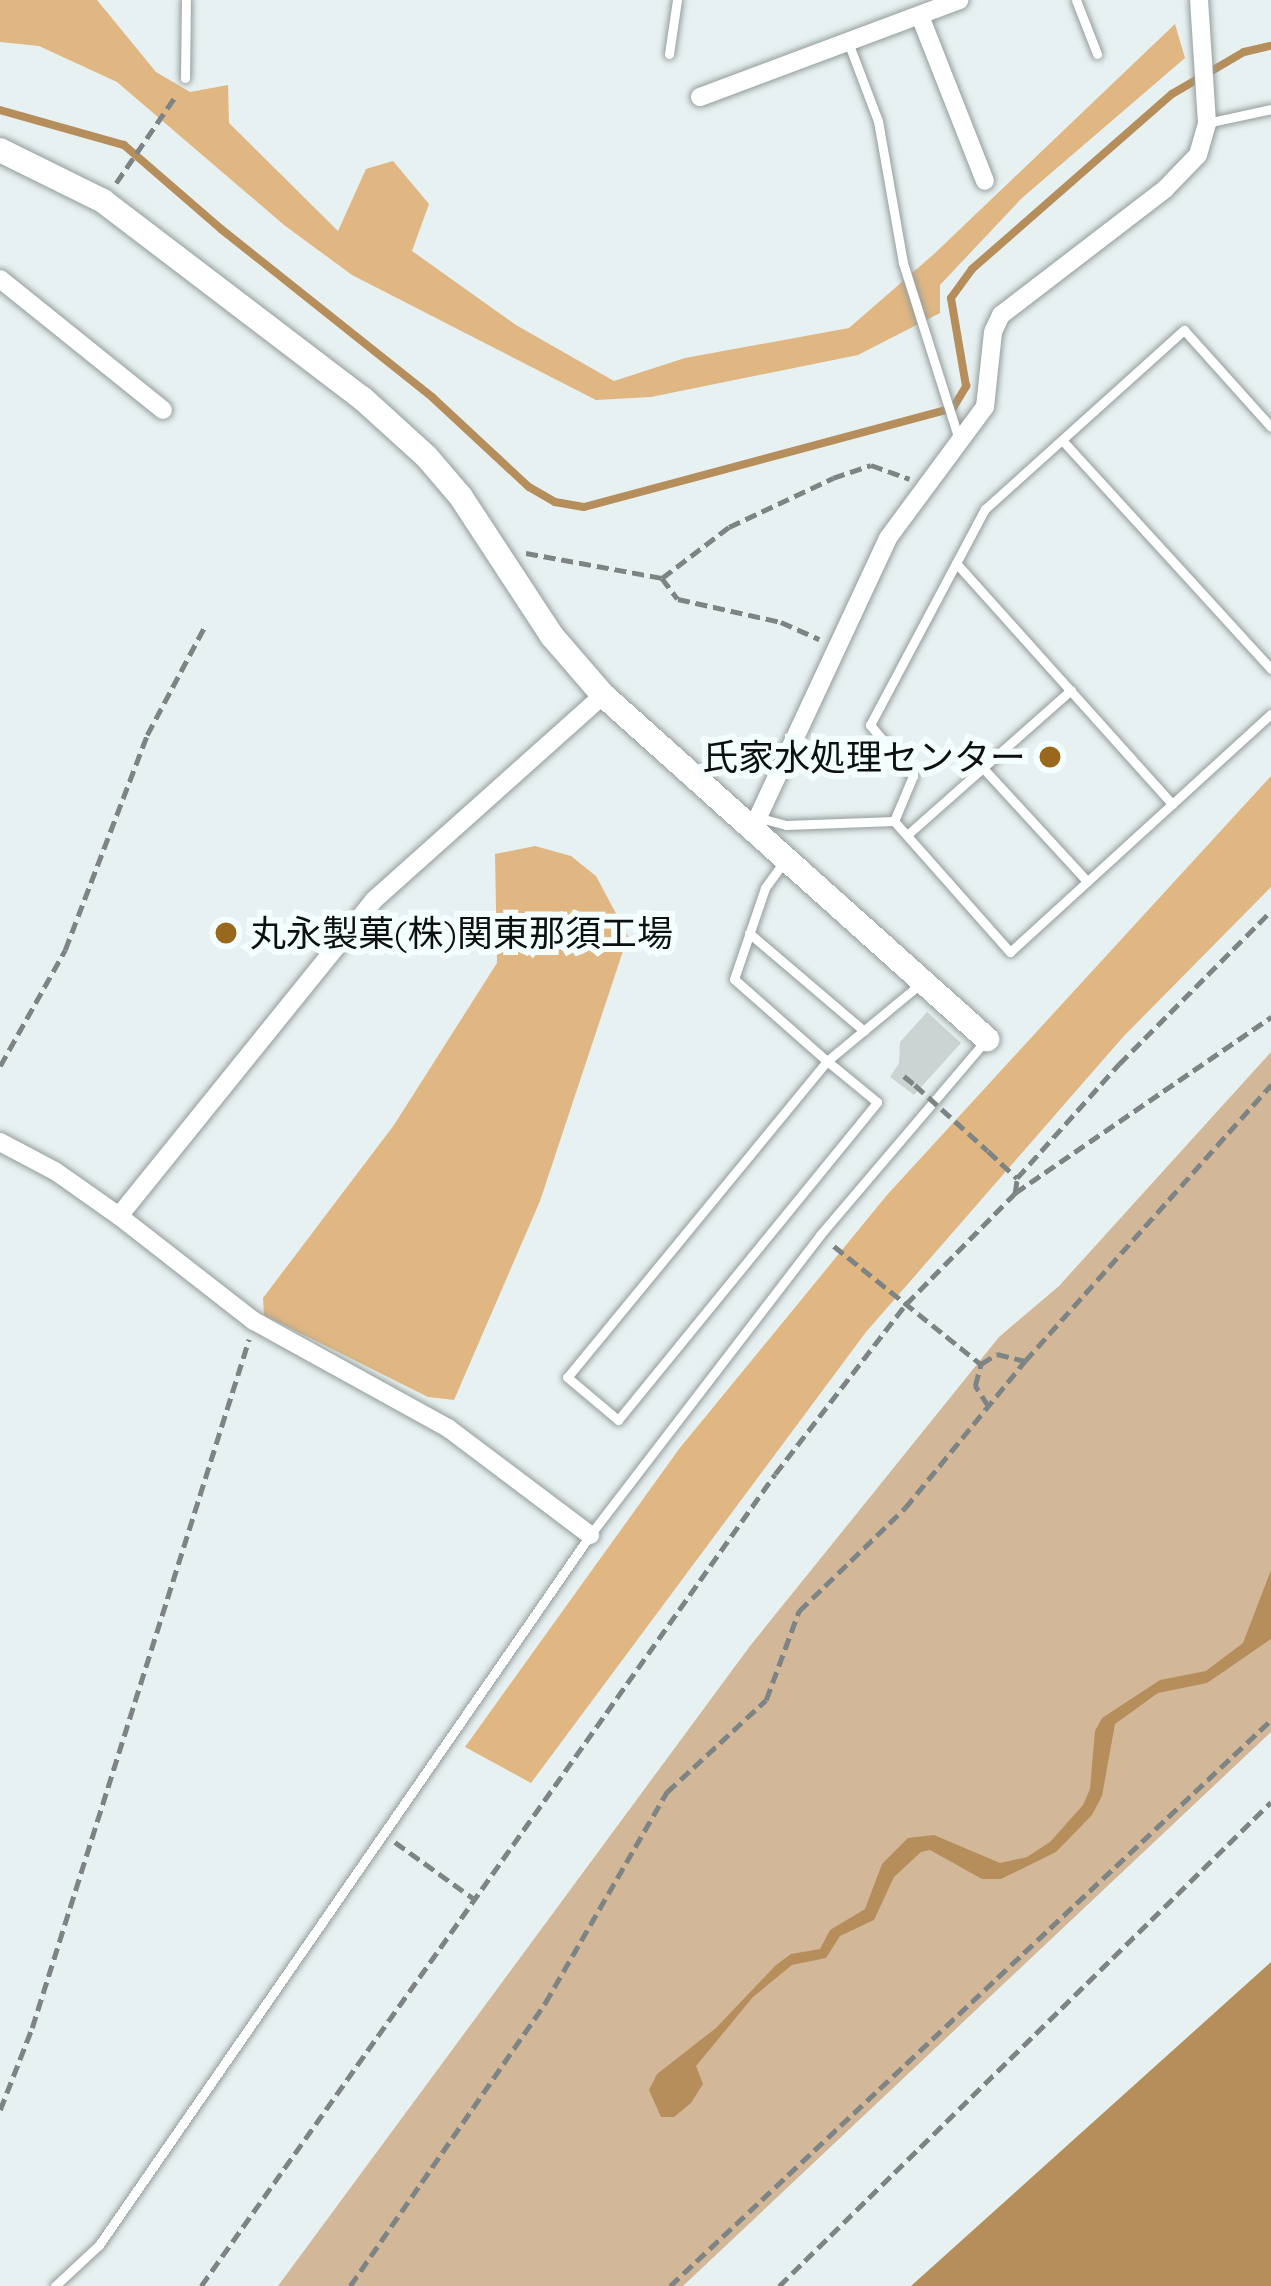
<!DOCTYPE html>
<html>
<head>
<meta charset="utf-8">
<style>
  body { margin:0 }
  #map { position:relative; width:1271px; height:2286px; overflow:hidden; background:#e8f1f1; font-family:Quicksand,"Noto Sans JP",sans-serif }
  div>[style] { position:absolute }
  [style*='--x'] { left:calc(var(--x)*1px); top:calc(var(--y)*1px); width:calc(var(--w)*1px); rotate:calc(var(--a)*1deg) }
  .green>* { inset:0; background:#d2b899 }
  .forest>* { inset:0; background:#e0b782 }
  .water>* { inset:0; background:#b68e5b }
  .stream>* { height:8px; margin:-4px; padding:0 4px; transform-origin:4px; border-radius:4px; background:#b68e5b }
  .building>* { inset:0; background:#cbd4d3 }
  .path>* { height:4.5px; margin-top:-2.25px; transform-origin:0; background:repeating-linear-gradient(90deg,#7e8484 0 12px,transparent 0 18px) }
  .roads { filter:drop-shadow(0 0 3px #949c9c) drop-shadow(0 0 3px #949c9c) }
  .service>* { height:9px; margin:-4.5px; padding:0 4.5px; transform-origin:4.5px; border-radius:4.5px; background:#fff }
  .minor>* { height:18px; margin:-9px; padding:0 9px; transform-origin:9px; border-radius:9px; background:#fff }
  .tertiary>* { height:24px; margin:-12px; padding:0 12px; transform-origin:12px; border-radius:12px; background:#fff }
  .path-bridge>* { height:4.5px; margin-top:-2.25px; transform-origin:0; background:repeating-linear-gradient(90deg,#7e8484 0 12px,transparent 0 18px) }
  .dots>* { width:33px; height:33px; translate:-50% -50%; box-sizing:border-box; border:6px solid #f5fefe; border-radius:50% }
  span { translate:-50% -50%; white-space:nowrap; text-align:center; line-height:1.15; -webkit-text-stroke:12px #f5fefe; paint-order:stroke }
  .poi-label { font-size:36px; color:#0d1010 }
  .right { translate:-100% -50%; text-align:right }
  .left { translate:0 -50%; text-align:left }
</style>
</head>
<body>
<div id="map">
  <div class="green">
    <div style="clip-path:polygon(1271px 1052px,1271px 1732px,683px 2286px,278px 2286px,750px 1646px,999px 1337px,1059px 1286px)"></div>
  </div>
  <div class="forest">
    <div style="clip-path:polygon(0 0,97px 0,156px 72px,190px 92px,228px 85px,229px 123px,338px 231px,366px 169px,393px 161px,429px 204px,412px 251px,516px 325px,614px 381px,685px 358px,849px 328px,934px 254px,1175px 24px,1185px 58px,1022px 198px,940px 285px,940px 313px,858px 355px,651px 397px,596px 400px,352px 275px,284px 225px,117px 82px,39px 46px,0 42px)"></div>
    <div style="clip-path:polygon(1271px 776px,1271px 887px,1123px 1037px,866px 1332px,531px 1783px,465px 1747px,679px 1449px,887px 1195px)"></div>
    <div style="clip-path:polygon(535px 846px,571px 856px,596px 876px,628px 936px,540px 1201px,454px 1400px,428px 1397px,264px 1315px,263px 1298px,394px 1125px,497px 963px,495px 854px)"></div>
  </div>
  <div class="water">
    <div style="clip-path:polygon(1271px 1570px,1271px 1639px,1207px 1683px,1158px 1693px,1115px 1724px,1102px 1796px,1092px 1815px,1056px 1852px,1001px 1879px,982px 1879px,930px 1850px,921px 1852px,894px 1877px,874px 1920px,840px 1936px,826px 1958px,792px 1965px,753px 1997px,696px 2066px,703px 2084px,691px 2103px,674px 2117px,661px 2117px,649px 2090px,657px 2074px,716px 2028px,776px 1965px,791px 1954px,820px 1949px,830px 1930px,865px 1909px,882px 1864px,908px 1838px,934px 1835px,1000px 1863px,1027px 1857px,1050px 1842px,1083px 1805px,1090px 1789px,1095px 1731px,1102px 1718px,1160px 1680px,1206px 1671px,1243px 1643px)"></div>
    <div style="clip-path:polygon(1271px 1962px,1271px 2286px,911px 2286px)"></div>
  </div>
  <div class="stream">
    <div style="--x:0;--y:110;--w:129;--a:15.8"></div>
    <div style="--x:124;--y:145;--w:128;--a:40.9"></div>
    <div style="--x:221;--y:229;--w:270;--a:38.5"></div>
    <div style="--x:432;--y:397;--w:132;--a:42.9"></div>
    <div style="--x:529;--y:487;--w:30;--a:30"></div>
    <div style="--x:555;--y:502;--w:29;--a:10"></div>
    <div style="--x:584;--y:507;--w:382;--a:-15"></div>
    <div style="--x:953;--y:408;--w:26;--a:-59"></div>
    <div style="--x:966;--y:386;--w:89;--a:-99.7"></div>
    <div style="--x:951;--y:298;--w:36;--a:-54"></div>
    <div style="--x:972;--y:269;--w:266;--a:-41.2"></div>
    <div style="--x:1172;--y:94;--w:83;--a:-30.3"></div>
    <div style="--x:1244;--y:52;--w:28;--a:-13"></div>
  </div>
  <div class="building">
    <div style="clip-path:polygon(927px 1012px,961px 1043px,914px 1095px,890px 1077px,899px 1063px,900px 1042px)"></div>
  </div>
  <div class="path">
    <div style="--x:116;--y:183;--w:108;--a:-55.6"></div>
    <div style="--x:526;--y:553;--w:138;--a:10.4"></div>
    <div style="--x:662;--y:578;--w:26;--a:53"></div>
    <div style="--x:678;--y:599;--w:106;--a:12.6"></div>
    <div style="--x:781;--y:622;--w:42;--a:24.1"></div>
    <div style="--x:662;--y:578;--w:84;--a:-37.3"></div>
    <div style="--x:729;--y:527;--w:115;--a:-25.2"></div>
    <div style="--x:833;--y:478;--w:40;--a:-18.9"></div>
    <div style="--x:871;--y:465;--w:41;--a:19.7"></div>
    <div style="--x:0;--y:1066;--w:133;--a:-60.7"></div>
    <div style="--x:65;--y:950;--w:230;--a:-69.1"></div>
    <div style="--x:147;--y:735;--w:121;--a:-62"></div>
    <div style="--x:904;--y:1076;--w:14;--a:39"></div>
    <div style="--x:988;--y:1151;--w:40;--a:43"></div>
    <div style="--x:1015;--y:1193;--w:311;--a:-34.5"></div>
    <div style="--x:834;--y:1246;--w:189;--a:38.8"></div>
    <div style="--x:988;--y:1406;--w:24;--a:-123"></div>
    <div style="--x:975;--y:1386;--w:23;--a:-75"></div>
    <div style="--x:981;--y:1364;--w:19;--a:-32"></div>
    <div style="--x:997;--y:1354;--w:29;--a:14"></div>
    <div style="--x:395;--y:1842;--w:96;--a:35.7"></div>
    <div style="--x:0;--y:2110;--w:88;--a:-68.7"></div>
    <div style="--x:32;--y:2028;--w:722;--a:-72.52"></div>
    <div style="--x:201;--y:2286;--w:994;--a:-54.74"></div>
    <div style="--x:775;--y:1474;--w:215;--a:-52.4"></div>
    <div style="--x:906;--y:1304;--w:156;--a:-45.5"></div>
    <div style="--x:1015;--y:1193;--w:15;--a:-82"></div>
    <div style="--x:1017;--y:1178;--w:153;--a:-48.2"></div>
    <div style="--x:1119;--y:1064;--w:216;--a:-45.2"></div>
    <div style="--x:350;--y:2286;--w:344;--a:-55.4"></div>
    <div style="--x:545;--y:2003;--w:244;--a:-60"></div>
    <div style="--x:667;--y:1792;--w:135;--a:-42.9"></div>
    <div style="--x:766;--y:1700;--w:95;--a:-69.7"></div>
    <div style="--x:799;--y:1611;--w:148;--a:-44.2"></div>
    <div style="--x:905;--y:1508;--w:190;--a:-50.8"></div>
    <div style="--x:1025;--y:1361;--w:370;--a:-48.3"></div>
    <div style="--x:670;--y:2286;--w:826;--a:-43.28"></div>
    <div style="--x:779;--y:2286;--w:690;--a:-44.53"></div>
  </div>
  <div class="roads">
    <div class="service">
      <div style="--x:1076;--y:0;--w:58;--a:68.7"></div>
      <div style="--x:848;--y:42;--w:85;--a:69.2"></div>
      <div style="--x:878;--y:121;--w:144;--a:80"></div>
      <div style="--x:903;--y:263;--w:186;--a:72.4"></div>
      <div style="--x:669;--y:54;--w:55;--a:-81.6"></div>
      <div style="--x:185;--y:78;--w:78;--a:-89.3"></div>
      <div style="--x:1207;--y:123;--w:66;--a:-12.3"></div>
      <div style="--x:1062;--y:440;--w:310;--a:47.6"></div>
      <div style="--x:956;--y:563;--w:324;--a:48.1"></div>
      <div style="--x:983;--y:768;--w:154;--a:47.4"></div>
      <div style="--x:760;--y:818;--w:27;--a:15"></div>
      <div style="--x:786;--y:825;--w:108;--a:-2.1"></div>
      <div style="--x:894;--y:821;--w:175;--a:48.5"></div>
      <div style="--x:1010;--y:952;--w:353;--a:-42.4"></div>
      <div style="--x:894;--y:821;--w:49;--a:-67.1"></div>
      <div style="--x:913;--y:776;--w:67;--a:-130.1"></div>
      <div style="--x:870;--y:725;--w:245;--a:-62"></div>
      <div style="--x:985;--y:509;--w:268;--a:-42"></div>
      <div style="--x:1184;--y:330;--w:130;--a:48.1"></div>
      <div style="--x:907;--y:835;--w:219;--a:-41.5"></div>
      <div style="--x:783;--y:863;--w:31;--a:126"></div>
      <div style="--x:765;--y:888;--w:96;--a:108.8"></div>
      <div style="--x:734;--y:979;--w:124;--a:41.4"></div>
      <div style="--x:827;--y:1061;--w:409;--a:129.4"></div>
      <div style="--x:567;--y:1377;--w:67;--a:40.1"></div>
      <div style="--x:618;--y:1420;--w:410;--a:-50.8"></div>
      <div style="--x:877;--y:1102;--w:65;--a:-140.6"></div>
      <div style="--x:827;--y:1061;--w:121;--a:-39.6"></div>
      <div style="--x:749;--y:933;--w:151;--a:40.4"></div>
      <div style="--x:55;--y:2286;--w:60;--a:-43"></div>
      <div style="--x:99;--y:2245;--w:863;--a:-55.33"></div>
      <div style="--x:590;--y:1535;--w:378;--a:-52.5"></div>
      <div style="--x:820;--y:1235;--w:253;--a:-49.6"></div>
    </div>
    <div class="minor">
      <div style="--x:920;--y:16;--w:177;--a:68.5"></div>
      <div style="--x:700;--y:97;--w:277;--a:-20.5"></div>
      <div style="--x:0;--y:279;--w:209;--a:38.8"></div>
      <div style="--x:752;--y:830;--w:322;--a:-65"></div>
      <div style="--x:888;--y:538;--w:163;--a:-53.5"></div>
      <div style="--x:985;--y:407;--w:75;--a:-83.9"></div>
      <div style="--x:993;--y:332;--w:19;--a:-65"></div>
      <div style="--x:1001;--y:315;--w:207;--a:-37.5"></div>
      <div style="--x:1165;--y:189;--w:47;--a:-45.9"></div>
      <div style="--x:1198;--y:155;--w:33;--a:-74"></div>
      <div style="--x:1207;--y:123;--w:123;--a:-93.7"></div>
      <div style="--x:0;--y:1142;--w:62;--a:27.8"></div>
      <div style="--x:55;--y:1171;--w:78;--a:35.1"></div>
      <div style="--x:119;--y:1216;--w:406;--a:-51.1"></div>
      <div style="--x:374;--y:900;--w:307;--a:-41.8"></div>
      <div style="--x:119;--y:1216;--w:171;--a:37.9"></div>
      <div style="--x:254;--y:1321;--w:222;--a:28.9"></div>
      <div style="--x:448;--y:1428;--w:178;--a:37"></div>
    </div>
    <div class="tertiary">
      <div style="--x:0;--y:150;--w:115;--a:26.3"></div>
      <div style="--x:103;--y:201;--w:325;--a:37.3"></div>
      <div style="--x:362;--y:398;--w:86;--a:42.2"></div>
      <div style="--x:426;--y:456;--w:54;--a:49.5"></div>
      <div style="--x:461;--y:497;--w:166;--a:56.8"></div>
      <div style="--x:552;--y:636;--w:78;--a:49.2"></div>
      <div style="--x:603;--y:695;--w:516;--a:41.86"></div>
    </div>
  </div>
  <div class="path-bridge">
    <div style="--x:915;--y:1085;--w:98;--a:42.1"></div>
  </div>
  <div class="dots">
    <div style="left:1050px;top:757px;background:#9a681c"></div>
    <div style="left:226px;top:933px;background:#9a681c"></div>
  </div>
  <div class="poi-label">
    <span class="right" style="left:1026px;top:757px">氏家水処理センター</span>
    <span class="left" style="left:250px;top:933px">丸永製菓(株)関東那須工場</span>
  </div>
</div>
</body>
</html>
